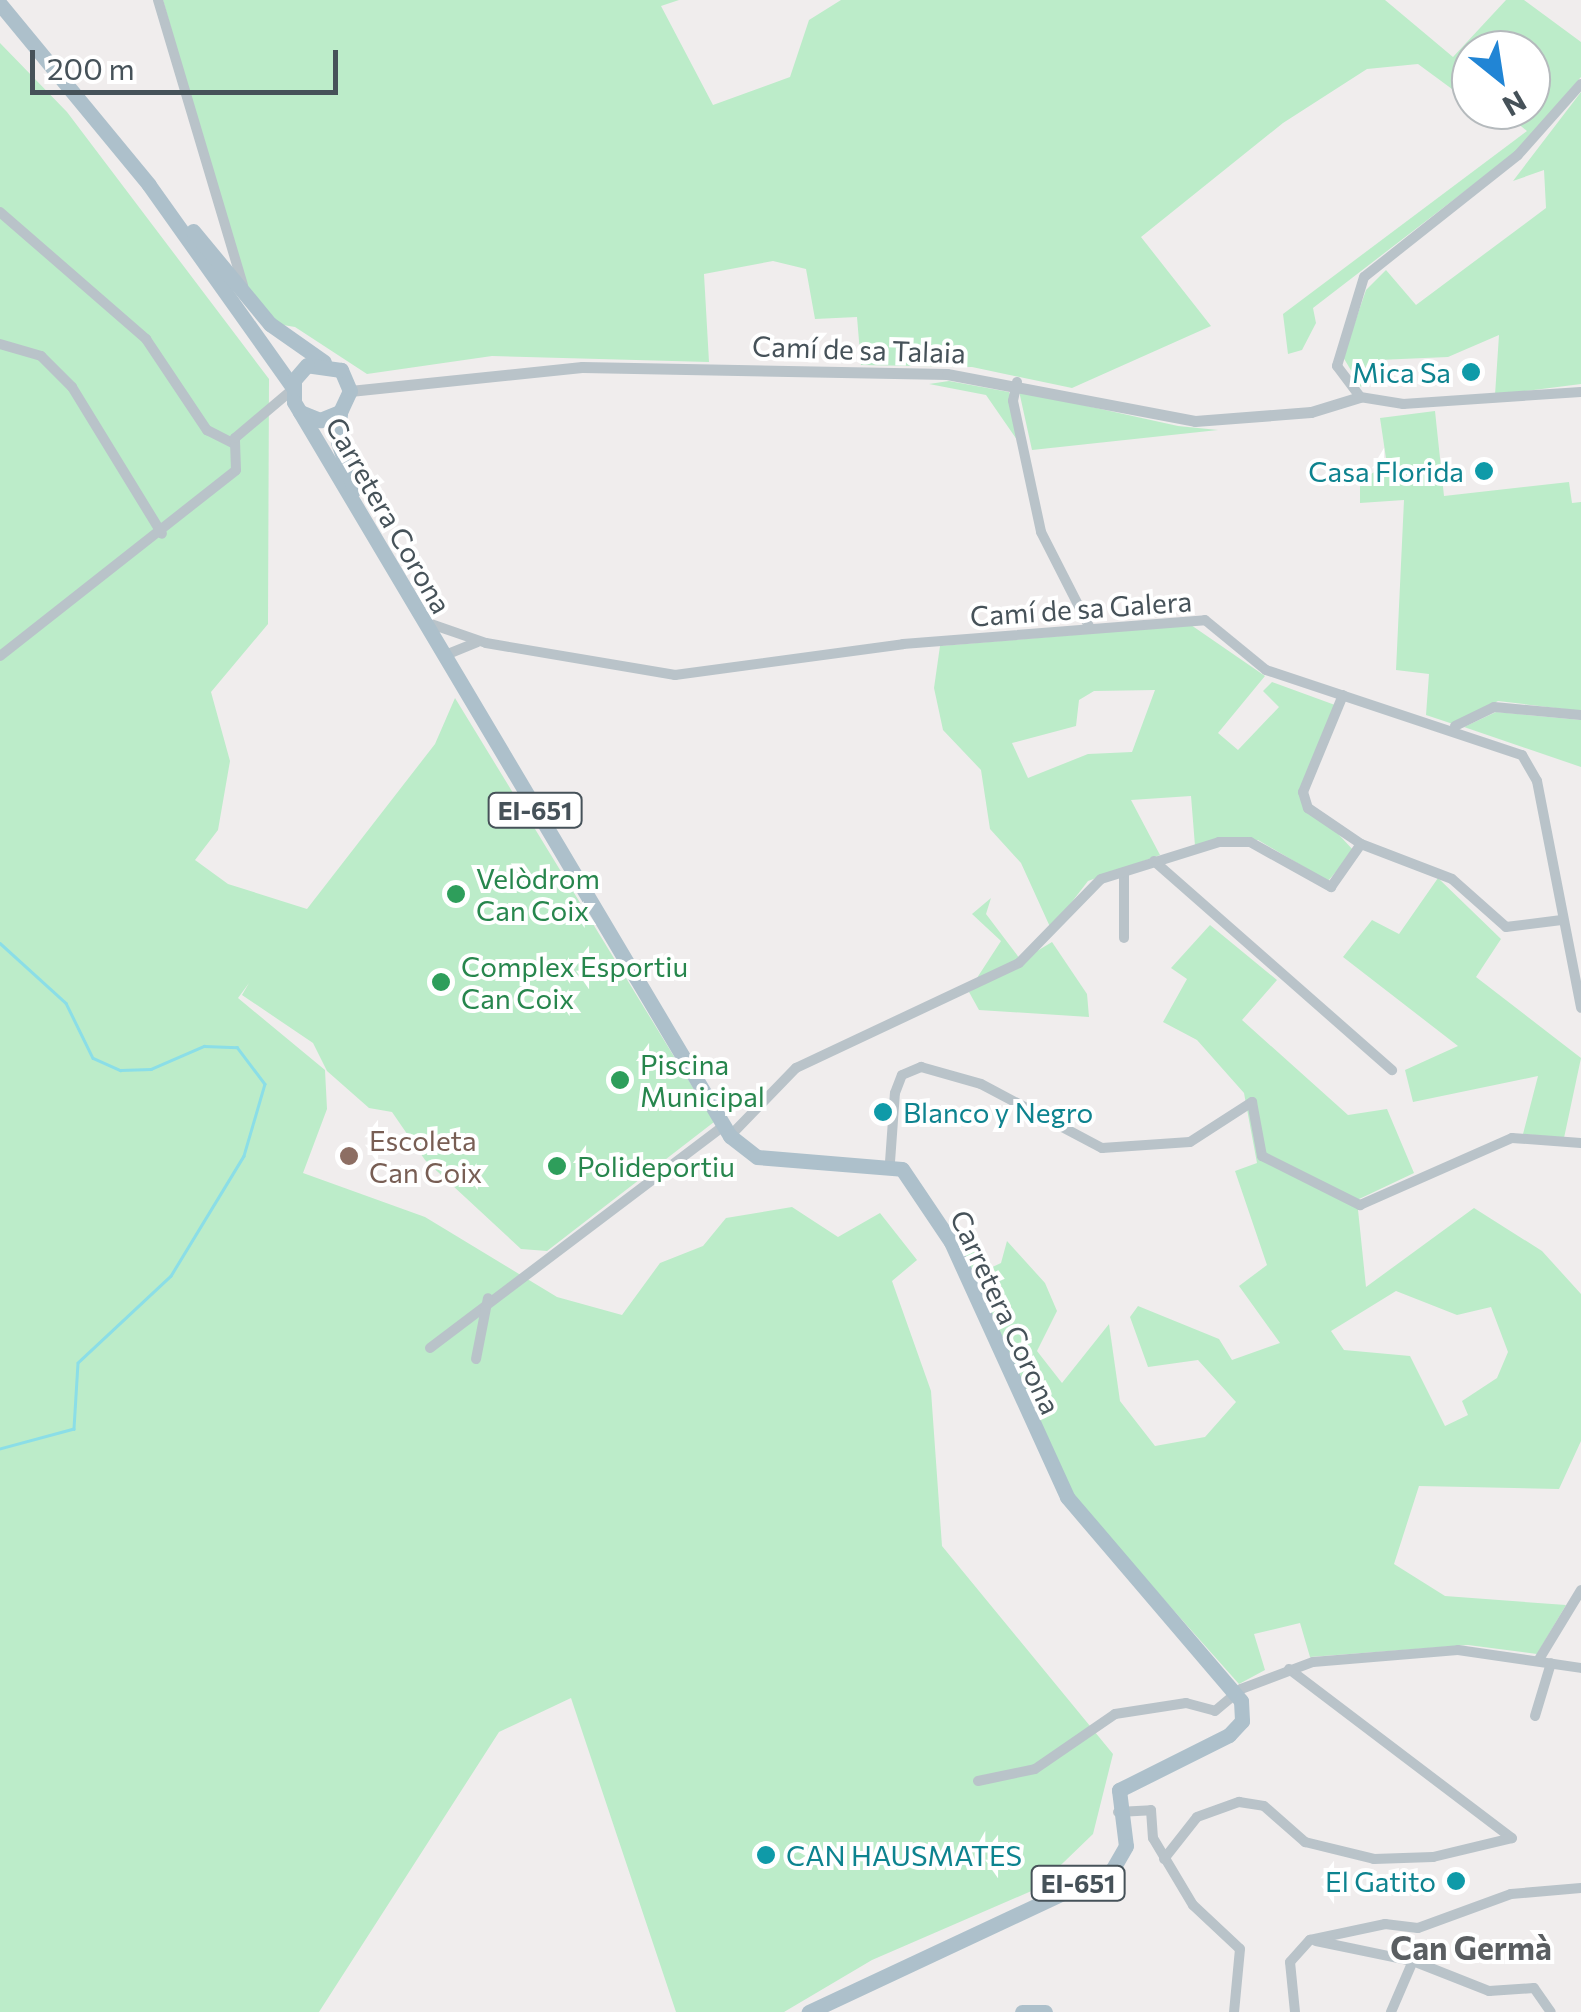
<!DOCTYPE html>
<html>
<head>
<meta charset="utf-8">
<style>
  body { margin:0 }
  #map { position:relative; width:1581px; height:2012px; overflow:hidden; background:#f0eded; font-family:Commissioner,sans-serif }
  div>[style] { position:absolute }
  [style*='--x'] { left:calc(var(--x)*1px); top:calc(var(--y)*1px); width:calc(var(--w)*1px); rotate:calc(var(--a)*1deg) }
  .green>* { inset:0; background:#bcecc9 }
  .stream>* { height:2.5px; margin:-1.25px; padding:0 1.25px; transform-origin:1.25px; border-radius:1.25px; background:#8bdee7 }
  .minor>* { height:10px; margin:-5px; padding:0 5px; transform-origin:5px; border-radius:5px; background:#b9c3c9 }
  .tertiary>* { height:11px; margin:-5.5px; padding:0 5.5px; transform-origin:5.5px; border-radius:5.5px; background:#b9c3c9 }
  .primary>* { height:15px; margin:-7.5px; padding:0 7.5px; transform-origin:7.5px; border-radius:7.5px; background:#adc0cb }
  .dots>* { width:28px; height:28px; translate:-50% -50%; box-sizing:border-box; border:5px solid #fff; border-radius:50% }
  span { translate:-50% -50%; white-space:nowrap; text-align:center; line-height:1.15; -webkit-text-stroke:8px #fff; paint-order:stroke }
  .shield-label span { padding:2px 8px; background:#fff; border:2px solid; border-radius:8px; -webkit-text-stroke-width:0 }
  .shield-label { font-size:25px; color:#465259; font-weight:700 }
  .street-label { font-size:28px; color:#465259 }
  .culture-label { font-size:28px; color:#0d838f }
  .right { translate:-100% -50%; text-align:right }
  .left { translate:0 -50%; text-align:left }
  .leisure-label { font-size:28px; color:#27864d }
  .education-label { font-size:28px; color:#785e54 }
  .quarter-label { font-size:32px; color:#5a5e61; font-weight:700 }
  .north { position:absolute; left:1451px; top:30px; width:100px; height:100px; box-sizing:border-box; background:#fff; border:2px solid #b5babd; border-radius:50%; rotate:150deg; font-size:28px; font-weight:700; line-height:40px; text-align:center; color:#465259 }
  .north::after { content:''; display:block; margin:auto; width:35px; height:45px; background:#2185d5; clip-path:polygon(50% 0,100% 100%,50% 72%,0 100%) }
  .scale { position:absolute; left:30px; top:50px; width:308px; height:45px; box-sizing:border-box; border:5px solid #465259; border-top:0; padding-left:12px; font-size:30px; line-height:35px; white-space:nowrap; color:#465259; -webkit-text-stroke:8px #fff; paint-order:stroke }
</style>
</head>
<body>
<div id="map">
  <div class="green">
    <div style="clip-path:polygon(163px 0,679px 0,661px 6px,713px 105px,790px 77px,809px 20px,841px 0,1385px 0,1453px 57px,1506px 0,1524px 0,1581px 42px,1581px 77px,1517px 151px,1313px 308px,1316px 323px,1302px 350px,1288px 354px,1283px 314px,1527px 131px,1504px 112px,1480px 110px,1531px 110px,1531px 50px,1471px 50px,1471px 103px,1418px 64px,1367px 69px,1283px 123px,1141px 237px,1211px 326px,1072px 388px,972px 367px,861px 365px,857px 317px,815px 319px,806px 269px,773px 261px,704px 274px,709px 362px,492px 356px,367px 374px,295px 327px,271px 323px,245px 291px)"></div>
    <div style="clip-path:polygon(0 43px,67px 112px,269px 379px,268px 624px,211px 692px,230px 761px,218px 830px,195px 860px,228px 884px,307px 909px,435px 744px,455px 698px,714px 1122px,547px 1251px,521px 1249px,425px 1160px,392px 1112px,369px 1108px,327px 1071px,313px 1043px,242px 995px,249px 983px,238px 998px,325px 1070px,327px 1109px,303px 1173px,425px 1217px,557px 1297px,622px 1315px,660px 1263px,703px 1246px,726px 1218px,792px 1207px,838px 1237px,880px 1213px,917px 1260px,892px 1281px,931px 1391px,942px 1546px,1113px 1754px,1093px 1834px,1036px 1889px,872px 1960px,784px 2012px,676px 2012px,571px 1698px,499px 1732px,319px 2012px,0 2012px)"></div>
    <div style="clip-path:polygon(1581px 92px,1581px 384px,1495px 395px,1499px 335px,1448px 357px,1378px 360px,1361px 387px,1343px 357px,1366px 290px,1386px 270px,1416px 305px,1546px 208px,1544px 170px,1513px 181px)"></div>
    <div style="clip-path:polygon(949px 381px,1009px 392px,1024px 450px,986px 395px,929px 384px)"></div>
    <div style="clip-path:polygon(1019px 391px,1178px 426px,1218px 430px,1032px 450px)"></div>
    <div style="clip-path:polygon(1435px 411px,1444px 496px,1569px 482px,1572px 503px,1581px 502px,1581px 711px,1498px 701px,1453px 724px,1426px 715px,1429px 674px,1396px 670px,1404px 500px,1360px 503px,1360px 480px,1387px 465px,1380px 418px)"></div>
    <div style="clip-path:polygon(evenodd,1191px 625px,1265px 676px,1218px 733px,1238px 750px,1279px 707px,1263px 691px,1272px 682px,1335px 705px,1300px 793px,1354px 851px,1328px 881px,1258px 840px,1195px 846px,1191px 796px,1131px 800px,1160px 855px,1088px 881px,1051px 929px,1021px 863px,990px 829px,981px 770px,943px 730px,934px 688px,940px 646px,1191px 625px,1155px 690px,1132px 752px,1088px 754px,1028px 778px,1012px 743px,1076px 726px,1079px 700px,1094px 691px,1155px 690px)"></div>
    <div style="clip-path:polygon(1496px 712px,1581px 720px,1581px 767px,1464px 727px)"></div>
    <div style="clip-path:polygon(1438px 878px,1501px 939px,1476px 977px,1581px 1058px,1564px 1138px,1523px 1134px,1538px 1076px,1413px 1102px,1405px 1070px,1458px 1046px,1343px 957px,1372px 920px,1399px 934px)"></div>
    <div style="clip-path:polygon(991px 898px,986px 914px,1020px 959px,975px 981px,1001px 941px,972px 914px)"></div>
    <div style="clip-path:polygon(evenodd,1210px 925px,1277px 980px,1242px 1020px,1348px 1115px,1387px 1109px,1414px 1173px,1357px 1200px,1366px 1287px,1474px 1208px,1542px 1251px,1581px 1294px,1581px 1441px,1559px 1489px,1419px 1486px,1394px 1564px,1445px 1596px,1566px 1605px,1537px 1654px,1468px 1645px,1310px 1657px,1300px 1623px,1254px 1634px,1265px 1670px,1239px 1684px,1072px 1496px,964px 1253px,976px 1248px,986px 1270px,1001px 1263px,1007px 1241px,1045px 1283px,1057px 1311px,1037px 1351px,1062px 1383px,1109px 1324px,1120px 1401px,1155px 1446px,1205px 1437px,1236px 1402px,1198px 1360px,1148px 1367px,1130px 1317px,1138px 1306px,1219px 1339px,1232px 1360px,1280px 1343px,1239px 1286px,1267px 1265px,1235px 1171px,1257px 1163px,1244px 1093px,1197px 1040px,1163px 1022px,1187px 979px,1171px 968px,1210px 925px,1396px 1291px,1457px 1315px,1491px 1307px,1508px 1352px,1497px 1378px,1462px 1401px,1468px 1415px,1445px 1426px,1410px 1356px,1344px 1350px,1331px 1331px,1396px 1291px)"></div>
    <div style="clip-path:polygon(1052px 942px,1087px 994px,1089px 1017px,979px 1010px,969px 992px)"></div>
  </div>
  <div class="stream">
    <div style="--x:0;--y:943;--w:89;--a:42.3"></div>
    <div style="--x:66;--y:1003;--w:61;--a:63.9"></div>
    <div style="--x:93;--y:1058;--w:30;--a:24"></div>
    <div style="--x:120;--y:1070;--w:31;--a:-2"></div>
    <div style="--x:151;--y:1069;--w:58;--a:-23.5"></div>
    <div style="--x:204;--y:1046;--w:33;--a:2"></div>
    <div style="--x:237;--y:1047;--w:46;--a:52.9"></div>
    <div style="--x:265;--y:1084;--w:75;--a:106.3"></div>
    <div style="--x:244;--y:1156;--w:140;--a:121.3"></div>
    <div style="--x:171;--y:1276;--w:127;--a:136.9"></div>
    <div style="--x:78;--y:1363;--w:66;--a:93.5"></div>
    <div style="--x:74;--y:1429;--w:77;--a:164.9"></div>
  </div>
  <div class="minor">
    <div style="--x:158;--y:0;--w:298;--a:73.4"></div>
    <div style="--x:1581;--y:84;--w:95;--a:131.6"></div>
    <div style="--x:1518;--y:155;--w:196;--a:141.6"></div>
    <div style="--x:1364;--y:277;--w:93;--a:106.9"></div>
    <div style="--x:1337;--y:366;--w:39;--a:53"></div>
    <div style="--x:1360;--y:397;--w:44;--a:9.2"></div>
    <div style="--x:1403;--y:404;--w:178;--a:-3.9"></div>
    <div style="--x:0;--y:212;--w:194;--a:41"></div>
    <div style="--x:146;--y:339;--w:110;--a:56.2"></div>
    <div style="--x:207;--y:430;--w:29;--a:27"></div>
    <div style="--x:0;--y:344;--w:43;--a:16.3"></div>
    <div style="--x:41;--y:356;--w:44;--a:45"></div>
    <div style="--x:72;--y:387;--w:172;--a:58.5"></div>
    <div style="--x:1017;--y:382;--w:19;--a:102"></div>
    <div style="--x:1013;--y:401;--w:134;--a:77.9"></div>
    <div style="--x:1041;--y:532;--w:108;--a:63"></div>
    <div style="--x:428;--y:623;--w:61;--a:19"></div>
    <div style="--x:486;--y:643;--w:192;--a:9.6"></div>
    <div style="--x:675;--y:675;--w:230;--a:-7.7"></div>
    <div style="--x:903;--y:644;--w:303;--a:-4.5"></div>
    <div style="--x:1205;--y:620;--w:79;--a:39.3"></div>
    <div style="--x:1266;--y:670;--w:270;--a:18.4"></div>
    <div style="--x:1522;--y:755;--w:30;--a:60"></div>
    <div style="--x:1537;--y:781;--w:231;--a:79"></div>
    <div style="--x:0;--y:656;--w:300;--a:-38.2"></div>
    <div style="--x:236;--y:470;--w:32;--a:-92"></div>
    <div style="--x:235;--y:438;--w:75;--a:-40.1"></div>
    <div style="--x:443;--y:656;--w:37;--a:-22"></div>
    <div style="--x:1343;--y:695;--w:105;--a:112.4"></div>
    <div style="--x:1303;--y:792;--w:17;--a:73"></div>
    <div style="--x:1308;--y:808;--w:64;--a:34.2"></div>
    <div style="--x:1361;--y:844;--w:97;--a:21"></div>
    <div style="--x:1452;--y:879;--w:72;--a:41.6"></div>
    <div style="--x:1506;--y:927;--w:56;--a:-7.1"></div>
    <div style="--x:1455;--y:726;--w:43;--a:-26"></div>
    <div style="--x:1494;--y:707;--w:87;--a:5.3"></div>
    <div style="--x:1154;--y:861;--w:317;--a:41.3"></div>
    <div style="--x:1124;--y:938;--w:63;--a:-90"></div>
    <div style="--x:730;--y:1136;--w:95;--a:-45.9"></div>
    <div style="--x:796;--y:1068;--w:246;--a:-25.2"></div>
    <div style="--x:1019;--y:963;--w:117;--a:-45.7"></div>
    <div style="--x:1101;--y:879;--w:124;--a:-17.4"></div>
    <div style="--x:1219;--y:842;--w:31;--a:0"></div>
    <div style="--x:1250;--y:842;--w:93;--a:29.1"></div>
    <div style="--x:1331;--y:887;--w:52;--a:-55.1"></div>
    <div style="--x:890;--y:1162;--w:69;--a:-85.9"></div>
    <div style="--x:895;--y:1093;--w:19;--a:-69"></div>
    <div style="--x:902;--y:1075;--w:21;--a:-23"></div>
    <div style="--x:921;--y:1067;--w:62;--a:15.8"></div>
    <div style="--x:981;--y:1084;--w:137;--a:27.9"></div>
    <div style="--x:1102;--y:1148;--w:88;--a:-3.9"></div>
    <div style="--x:1190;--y:1142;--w:74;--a:-32.8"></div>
    <div style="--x:1252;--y:1102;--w:55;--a:79.5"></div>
    <div style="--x:1262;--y:1156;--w:110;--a:26.6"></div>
    <div style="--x:1360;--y:1205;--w:166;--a:-23.8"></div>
    <div style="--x:1512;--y:1138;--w:69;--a:4.1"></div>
    <div style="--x:430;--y:1348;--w:368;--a:-37.1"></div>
    <div style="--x:476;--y:1359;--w:62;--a:-78.9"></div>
    <div style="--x:1538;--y:1661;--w:83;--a:-58.8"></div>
    <div style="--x:1289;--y:1669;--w:280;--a:37.2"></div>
    <div style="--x:1535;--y:1716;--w:55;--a:-73.2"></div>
    <div style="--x:978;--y:1781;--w:58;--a:-11.9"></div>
    <div style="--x:1035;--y:1769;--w:97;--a:-34.5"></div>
    <div style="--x:1115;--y:1714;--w:72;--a:-8.8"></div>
    <div style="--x:1186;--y:1703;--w:30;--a:15"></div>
    <div style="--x:1215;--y:1711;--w:34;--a:-40"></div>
    <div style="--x:1241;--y:1689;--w:77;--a:-20.6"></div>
    <div style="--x:1313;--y:1662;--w:145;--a:-4.7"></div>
    <div style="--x:1458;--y:1650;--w:124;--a:8.3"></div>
    <div style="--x:1118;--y:1812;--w:33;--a:-3"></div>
    <div style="--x:1151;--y:1810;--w:28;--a:86"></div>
    <div style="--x:1153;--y:1838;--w:78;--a:59.2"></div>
    <div style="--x:1193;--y:1905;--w:64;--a:43.1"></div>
    <div style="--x:1240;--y:1949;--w:63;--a:95.4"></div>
    <div style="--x:1164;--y:1859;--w:53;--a:-51.8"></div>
    <div style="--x:1197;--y:1817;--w:45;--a:-19.7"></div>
    <div style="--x:1239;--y:1802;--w:25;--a:9"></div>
    <div style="--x:1264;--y:1806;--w:55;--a:41.3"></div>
    <div style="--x:1305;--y:1842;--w:71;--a:13.8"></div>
    <div style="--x:1374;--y:1859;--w:59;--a:-1.9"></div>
    <div style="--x:1433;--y:1857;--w:81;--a:-13.5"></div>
    <div style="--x:1316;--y:1941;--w:99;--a:11.7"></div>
    <div style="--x:1413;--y:1961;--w:82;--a:21.5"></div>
    <div style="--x:1489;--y:1991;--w:45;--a:-3.8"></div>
    <div style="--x:1534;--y:1988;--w:29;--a:55"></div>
    <div style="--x:1295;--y:2012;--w:50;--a:-95.7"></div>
    <div style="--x:1290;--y:1962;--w:30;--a:-48"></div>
    <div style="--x:1310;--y:1940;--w:77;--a:-12"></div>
    <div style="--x:1385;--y:1924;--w:33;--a:7"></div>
    <div style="--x:1418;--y:1928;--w:99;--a:-20.1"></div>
    <div style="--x:1511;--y:1894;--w:70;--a:-4.9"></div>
    <div style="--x:1391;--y:2012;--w:56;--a:-66.7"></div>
  </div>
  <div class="tertiary">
    <div style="--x:350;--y:391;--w:233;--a:-5.9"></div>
    <div style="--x:582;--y:367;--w:365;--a:1.1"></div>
    <div style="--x:947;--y:374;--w:252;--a:10.7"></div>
    <div style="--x:1195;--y:421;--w:116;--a:-4.4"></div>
    <div style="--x:1311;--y:412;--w:51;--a:-17"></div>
  </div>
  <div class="primary">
    <div style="--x:0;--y:4;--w:234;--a:50.5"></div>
    <div style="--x:149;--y:185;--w:247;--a:54.6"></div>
    <div style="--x:193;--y:231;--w:121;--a:50.4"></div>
    <div style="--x:270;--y:324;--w:66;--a:35.1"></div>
    <div style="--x:300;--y:412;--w:22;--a:22"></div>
    <div style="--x:320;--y:420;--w:22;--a:-22"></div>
    <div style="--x:340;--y:412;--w:23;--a:-65"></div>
    <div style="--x:350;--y:391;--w:23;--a:-113"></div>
    <div style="--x:341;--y:370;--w:34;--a:-172"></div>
    <div style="--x:307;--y:365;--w:20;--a:131"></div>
    <div style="--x:294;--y:380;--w:22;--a:90"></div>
    <div style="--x:294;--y:402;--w:854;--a:59.29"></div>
    <div style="--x:730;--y:1136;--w:34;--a:38"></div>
    <div style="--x:757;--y:1157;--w:145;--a:4.7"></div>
    <div style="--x:902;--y:1169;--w:88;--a:56.1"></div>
    <div style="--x:951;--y:1242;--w:280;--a:65.5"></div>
    <div style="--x:1067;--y:1497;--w:268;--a:49.5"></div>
    <div style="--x:1241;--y:1701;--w:20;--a:87"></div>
    <div style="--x:1242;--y:1721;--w:19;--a:133"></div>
    <div style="--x:1229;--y:1735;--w:123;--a:153.4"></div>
    <div style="--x:1119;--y:1790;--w:56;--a:82.9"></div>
    <div style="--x:1126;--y:1846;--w:28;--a:120"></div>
    <div style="--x:1112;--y:1870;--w:335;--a:154.9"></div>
    <div style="--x:340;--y:412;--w:30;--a:94"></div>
    <div style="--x:338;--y:442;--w:50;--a:71.2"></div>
    <div style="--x:1022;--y:2012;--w:23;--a:0"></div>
  </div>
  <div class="dots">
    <div style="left:1471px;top:372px;background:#0f9aa8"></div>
    <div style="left:1484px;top:471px;background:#0f9aa8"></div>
    <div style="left:456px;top:894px;background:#2e9e5b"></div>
    <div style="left:441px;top:982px;background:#2e9e5b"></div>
    <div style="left:620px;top:1080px;background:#2e9e5b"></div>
    <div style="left:883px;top:1112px;background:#0f9aa8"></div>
    <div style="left:349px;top:1156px;background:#8d6e63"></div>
    <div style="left:557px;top:1166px;background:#2e9e5b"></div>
    <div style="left:766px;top:1855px;background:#0f9aa8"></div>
    <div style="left:1456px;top:1881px;background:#0f9aa8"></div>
  </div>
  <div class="shield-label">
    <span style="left:535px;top:810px">EI-651</span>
    <span style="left:1078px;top:1883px">EI-651</span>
  </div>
  <div class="street-label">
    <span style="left:859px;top:349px;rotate:2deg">Camí de sa Talaia</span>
    <span style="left:389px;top:515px;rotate:60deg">Carretera Corona</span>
    <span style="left:1081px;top:608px;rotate:-4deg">Camí de sa Galera</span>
    <span style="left:1006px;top:1312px;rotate:65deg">Carretera Corona</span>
  </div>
  <div class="culture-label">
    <span class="right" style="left:1451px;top:372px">Mica Sa</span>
    <span class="right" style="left:1464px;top:471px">Casa Florida</span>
    <span class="left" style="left:903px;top:1112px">Blanco y Negro</span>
    <span class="left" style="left:786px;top:1855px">CAN HAUSMATES</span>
    <span class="right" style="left:1436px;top:1881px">El Gatito</span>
  </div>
  <div class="leisure-label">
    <span class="left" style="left:476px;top:894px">Velòdrom<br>Can Coix</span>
    <span class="left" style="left:461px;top:982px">Complex Esportiu<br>Can Coix</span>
    <span class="left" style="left:640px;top:1080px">Piscina<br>Municipal</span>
    <span class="left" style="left:577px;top:1166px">Polideportiu</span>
  </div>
  <div class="education-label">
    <span class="left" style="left:369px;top:1156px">Escoleta<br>Can Coix</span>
  </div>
  <div class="quarter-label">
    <span style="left:1471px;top:1947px">Can Germà</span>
  </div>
  <div class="north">N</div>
  <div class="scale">200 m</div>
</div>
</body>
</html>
